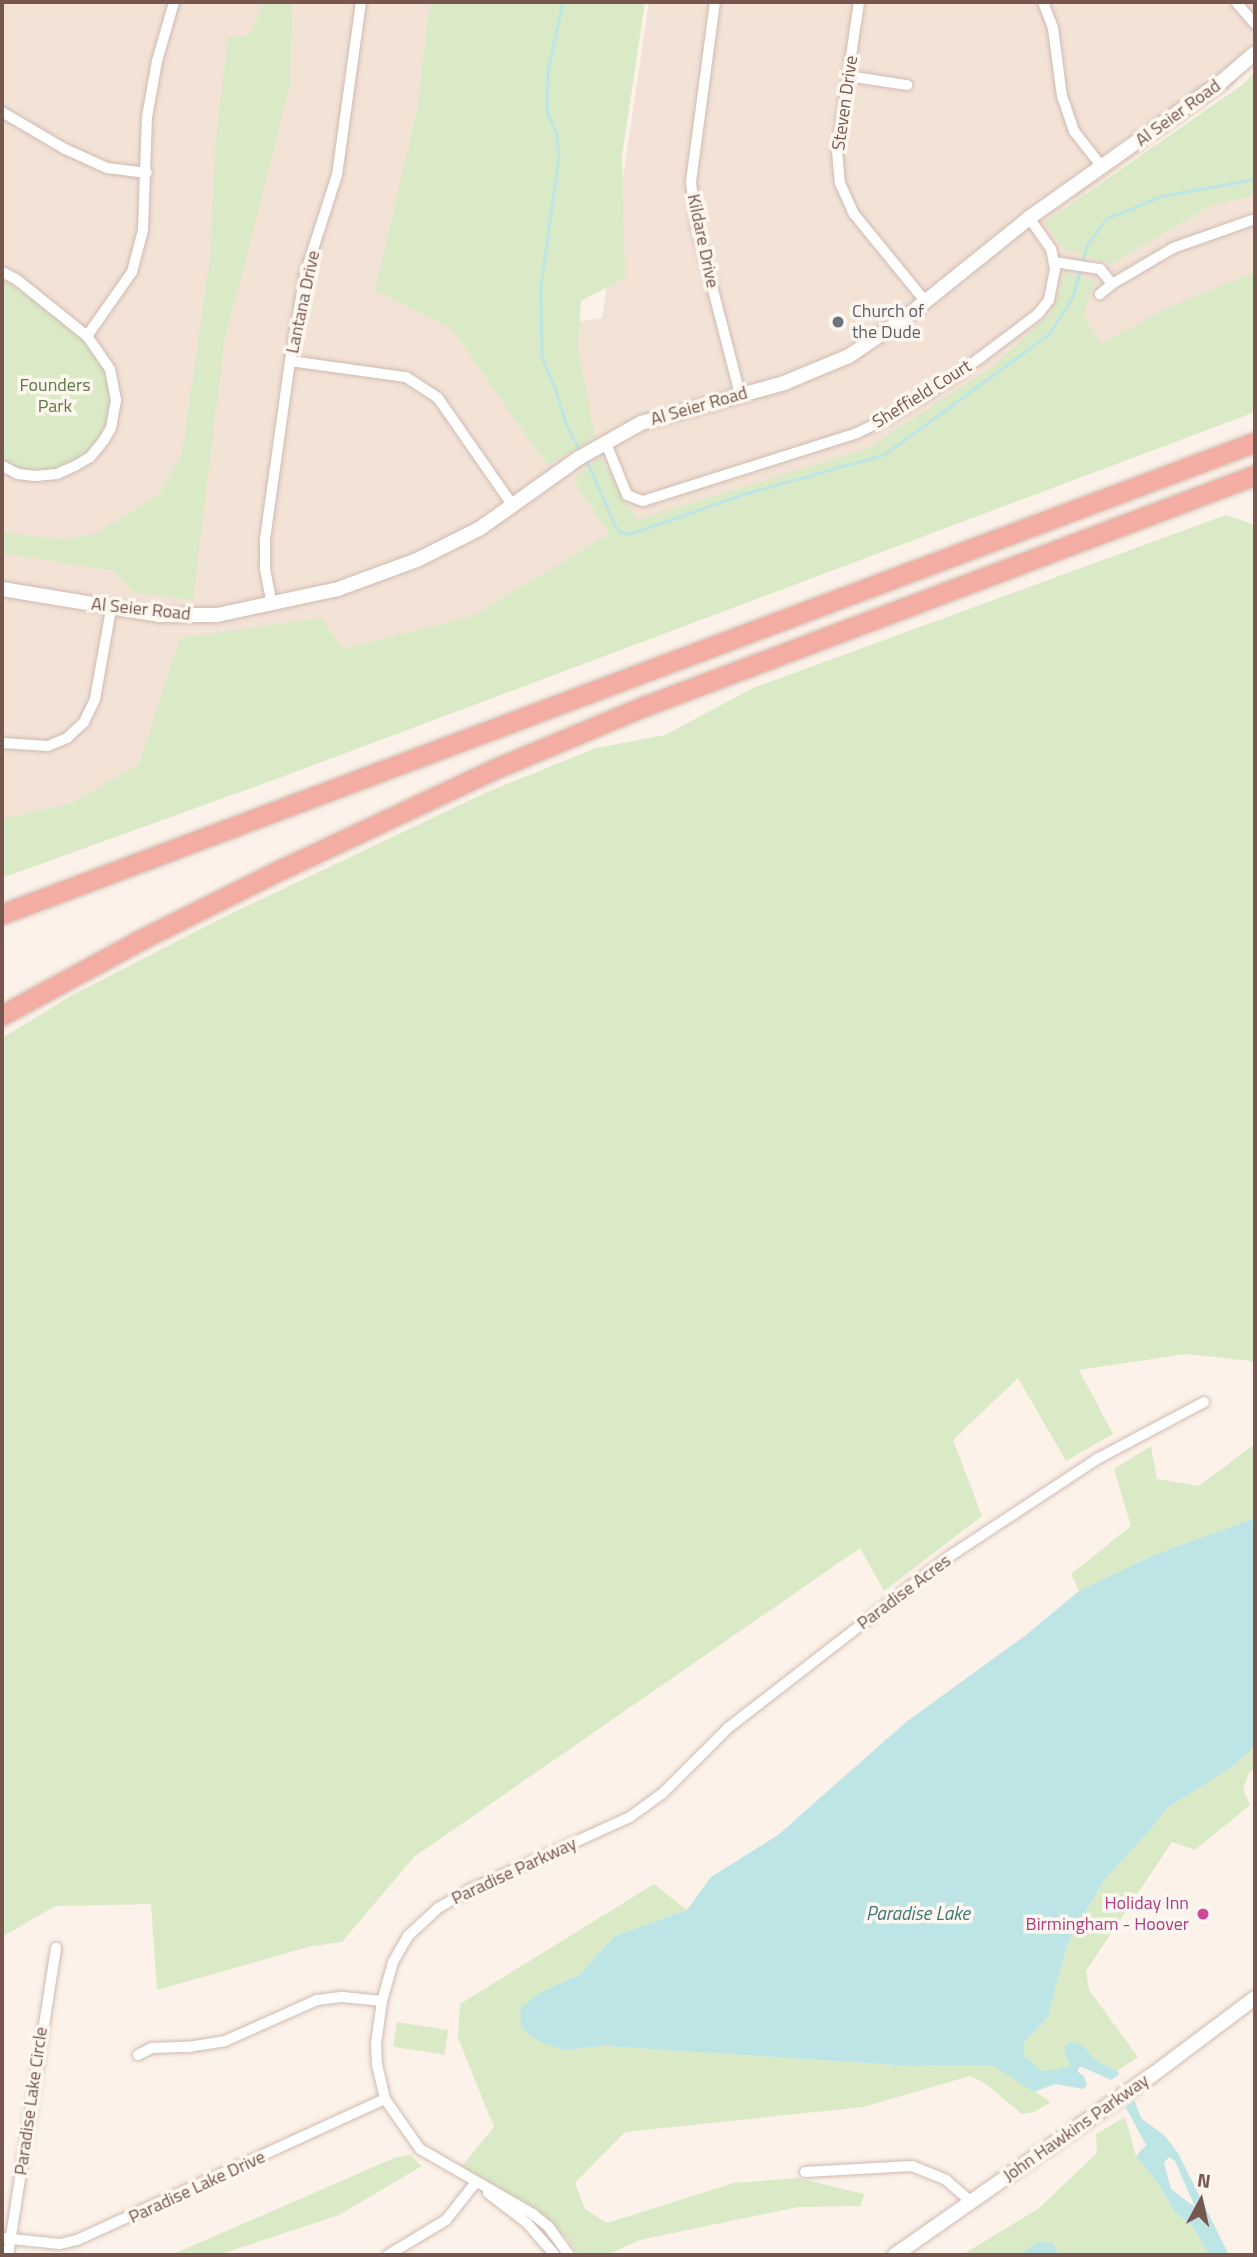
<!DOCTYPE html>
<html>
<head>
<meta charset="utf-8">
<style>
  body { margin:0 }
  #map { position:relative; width:1257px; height:2257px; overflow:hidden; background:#fcf2e9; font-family:"Titillium Web",sans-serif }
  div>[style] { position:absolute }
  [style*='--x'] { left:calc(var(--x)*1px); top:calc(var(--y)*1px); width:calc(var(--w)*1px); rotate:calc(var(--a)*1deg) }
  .residential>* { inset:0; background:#f3e3d7 }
  .green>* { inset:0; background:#daeac7; transform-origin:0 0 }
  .water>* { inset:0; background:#bde5e5 }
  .pier>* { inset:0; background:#fcf2e9 }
  .stream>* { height:2.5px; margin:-1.25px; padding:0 1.25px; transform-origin:1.25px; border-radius:1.25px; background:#bde5e5 }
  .roads { filter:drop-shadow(0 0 2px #d0bbb1) drop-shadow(0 0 2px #d0bbb1) }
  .street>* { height:10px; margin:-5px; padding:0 5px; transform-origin:5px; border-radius:5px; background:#fff }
  .secondary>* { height:14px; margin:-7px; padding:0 7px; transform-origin:7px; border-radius:7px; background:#fff }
  .highway>* { height:19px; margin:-9.5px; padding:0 9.5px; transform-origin:9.5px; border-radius:9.5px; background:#f4ada2 }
  .dots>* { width:19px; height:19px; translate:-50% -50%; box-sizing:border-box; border:4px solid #fef7ef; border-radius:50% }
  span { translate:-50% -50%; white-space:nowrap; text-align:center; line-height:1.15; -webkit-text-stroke:7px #fef7ef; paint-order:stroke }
  .street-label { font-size:18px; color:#76564d }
  .worship-label { font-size:18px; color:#5b616d }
  .left { translate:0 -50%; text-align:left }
  .park-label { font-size:18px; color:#5d7b45 }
  .hotel-label { font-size:18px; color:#b23c85 }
  .right { translate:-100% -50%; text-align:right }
  .water-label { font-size:19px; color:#40787a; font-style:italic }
  .frame { position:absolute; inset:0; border:4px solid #76564d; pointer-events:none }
  .north { position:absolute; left:1166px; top:2166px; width:70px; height:70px; -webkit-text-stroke:5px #fef7ef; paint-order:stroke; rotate:8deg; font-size:19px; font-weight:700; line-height:28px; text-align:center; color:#76564d }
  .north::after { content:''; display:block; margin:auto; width:24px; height:32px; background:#76564d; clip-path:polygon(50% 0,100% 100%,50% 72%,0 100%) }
</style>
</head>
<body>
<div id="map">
  <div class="residential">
    <div style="clip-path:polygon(2px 2px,468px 2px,527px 329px,602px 318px,649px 2px,1255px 2px,1255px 61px,1229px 90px,1045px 222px,1112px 264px,1210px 206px,1255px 195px,1255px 312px,895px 459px,152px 783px,2px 840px)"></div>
  </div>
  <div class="green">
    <div style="clip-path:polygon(264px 2px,292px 2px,290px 85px,224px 343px,193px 600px,134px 593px,114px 571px,2px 553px,2px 532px,63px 540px,97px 533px,159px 494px,182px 453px,210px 258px,216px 138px,228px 37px,249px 36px)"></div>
    <div style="clip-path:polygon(430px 2px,645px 2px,622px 156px,625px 278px,581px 301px,578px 348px,595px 437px,547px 465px,452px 329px,375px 290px,417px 110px)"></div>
    <div style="clip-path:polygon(1255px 72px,1255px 195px,1210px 206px,1112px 264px,1063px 249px,1045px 222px,1242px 85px)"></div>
    <div style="clip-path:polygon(1255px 272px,1255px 412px,279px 778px,2px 878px,2px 819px,72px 803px,139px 764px,180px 638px,321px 618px,343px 649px,473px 616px,609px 534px,573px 480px,600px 457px,637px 520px,868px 448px,992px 367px,1051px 313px,1065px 273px,1095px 280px,1083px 315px,1101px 344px,1169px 307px)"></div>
    <div style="clip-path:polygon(2px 279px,87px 336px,111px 385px,110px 411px,102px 437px,77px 462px,51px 472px,20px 473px,2px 464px)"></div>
    <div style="clip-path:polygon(1226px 515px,1255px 525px,1255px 1365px,1251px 1361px,1186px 1354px,1079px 1370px,1113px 1434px,1066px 1461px,1018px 1378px,953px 1440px,982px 1516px,884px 1591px,860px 1548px,414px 1857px,342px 1942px,312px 1946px,157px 1990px,151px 1904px,55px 1906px,2px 1937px,2px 1038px,71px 996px,228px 915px,485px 793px,596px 748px,665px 735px,753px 688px)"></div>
    <div style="clip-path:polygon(1255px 1444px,1255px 1518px,1156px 1554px,1079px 1591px,1071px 1574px,1131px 1526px,1114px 1469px,1151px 1446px,1157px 1479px,1199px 1486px)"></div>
    <div style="clip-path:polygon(1255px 1746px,1255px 1769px,1249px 1773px,1243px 1789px,1250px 1805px,1195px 1850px,1172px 1842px,1086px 1971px,1089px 1990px,1138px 2057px,1117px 2071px,1094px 2059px,1083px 2045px,1067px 2060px,1071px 2067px,1042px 2071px,1024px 2055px,1024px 2042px,1048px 2017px,1067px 1945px,1104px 1880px,1151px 1829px,1167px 1808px,1231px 1768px)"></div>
    <div style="clip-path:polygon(654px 1884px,687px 1910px,615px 1936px,579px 1975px,539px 1993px,564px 2050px,603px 2046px,911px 2066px,992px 2065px,1051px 2102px,1034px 2112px,1022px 2114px,986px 2084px,970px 2076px,863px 2107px,625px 2132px,575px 2183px,585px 2209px,607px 2223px,734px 2183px,798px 2178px,864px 2194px,861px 2206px,798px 2207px,640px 2240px,607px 2255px,578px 2255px,566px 2237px,529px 2204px,461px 2167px,494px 2127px,458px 2038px,460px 2004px)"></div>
    <div style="left:397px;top:2022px;width:52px;height:25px;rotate:9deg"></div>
    <div style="clip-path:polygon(1125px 2117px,1136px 2156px,1158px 2183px,1175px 2212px,1193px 2227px,1209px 2255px,962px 2255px,1038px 2209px,1097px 2153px,1096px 2134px)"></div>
    <div style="clip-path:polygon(410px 2155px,422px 2166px,339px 2215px,218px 2255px,171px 2255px,394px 2158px)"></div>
  </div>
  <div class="water">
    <div style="clip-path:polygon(evenodd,1255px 1518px,1255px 1746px,1231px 1768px,1167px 1808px,1151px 1829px,1104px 1880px,1067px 1945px,1048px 2017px,1024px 2042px,1024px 2055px,1042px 2071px,1070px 2067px,1064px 2048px,1071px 2042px,1083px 2045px,1094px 2059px,1117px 2071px,1128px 2083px,1141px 2118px,1165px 2136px,1178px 2153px,1229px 2255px,1209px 2255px,1193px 2227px,1175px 2212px,1158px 2183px,1136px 2156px,1146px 2145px,1111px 2080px,1082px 2067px,1078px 2068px,1078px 2072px,1084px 2076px,1087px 2085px,1083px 2089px,1055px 2084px,1034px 2092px,992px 2065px,911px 2066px,603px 2046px,564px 2050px,538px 2041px,521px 2027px,520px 2009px,539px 1993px,579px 1975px,615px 1936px,687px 1910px,711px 1877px,778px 1835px,906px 1722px,1026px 1635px,1079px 1591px,1156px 1554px,1255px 1518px,1169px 2157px,1175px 2161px,1195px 2207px,1171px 2189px,1164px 2163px,1169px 2157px)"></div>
    <div style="clip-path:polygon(1038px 2242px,1052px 2243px,1060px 2255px,1018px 2255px)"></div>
  </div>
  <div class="pier">
    <div style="clip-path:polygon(1123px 2072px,1131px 2081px,1137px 2099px,1123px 2109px,1108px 2082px)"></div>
  </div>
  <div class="stream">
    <div style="--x:563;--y:2;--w:71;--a:102.3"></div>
    <div style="--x:548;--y:71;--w:40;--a:91.4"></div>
    <div style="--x:547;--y:111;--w:26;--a:67"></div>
    <div style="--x:557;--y:135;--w:22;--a:85"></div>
    <div style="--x:559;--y:157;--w:131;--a:97.9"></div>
    <div style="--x:541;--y:287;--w:70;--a:89.2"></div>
    <div style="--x:542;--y:357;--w:33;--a:67"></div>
    <div style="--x:555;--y:387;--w:38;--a:73"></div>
    <div style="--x:566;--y:423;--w:29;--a:63"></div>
    <div style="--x:1082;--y:262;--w:18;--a:-74"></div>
    <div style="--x:1087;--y:245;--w:32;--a:-54"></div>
    <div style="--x:1106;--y:219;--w:61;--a:-22.3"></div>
    <div style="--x:1162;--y:196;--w:95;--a:-10.4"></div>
    <div style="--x:586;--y:459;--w:72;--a:66.3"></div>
    <div style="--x:615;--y:525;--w:9;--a:54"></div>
    <div style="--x:620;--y:532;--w:9;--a:13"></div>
    <div style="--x:629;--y:534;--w:122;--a:-19.2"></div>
    <div style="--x:744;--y:494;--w:147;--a:-15.8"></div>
    <div style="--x:885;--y:454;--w:203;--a:-36.2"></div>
    <div style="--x:1049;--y:334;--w:43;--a:-57.4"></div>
    <div style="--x:1072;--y:298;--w:30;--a:-73"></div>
  </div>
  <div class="roads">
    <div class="street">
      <div style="--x:715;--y:2;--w:182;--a:97.6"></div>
      <div style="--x:691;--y:182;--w:42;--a:83.2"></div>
      <div style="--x:696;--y:224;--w:176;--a:75.5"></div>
      <div style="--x:859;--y:2;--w:151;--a:98.4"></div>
      <div style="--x:837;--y:151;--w:32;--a:85"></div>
      <div style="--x:840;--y:183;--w:34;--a:66"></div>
      <div style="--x:854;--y:214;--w:112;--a:50.8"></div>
      <div style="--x:1043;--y:2;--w:28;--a:69"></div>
      <div style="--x:1053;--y:28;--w:69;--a:82.5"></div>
      <div style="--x:1062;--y:96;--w:37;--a:71"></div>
      <div style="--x:1074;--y:131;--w:46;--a:52.1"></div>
      <div style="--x:1236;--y:2;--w:29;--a:49"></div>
      <div style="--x:848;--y:76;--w:60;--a:8.7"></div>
      <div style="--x:2;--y:112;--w:73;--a:30.4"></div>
      <div style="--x:65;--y:149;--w:46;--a:24.3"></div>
      <div style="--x:107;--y:168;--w:40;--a:7.1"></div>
      <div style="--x:1054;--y:262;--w:47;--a:8.7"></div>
      <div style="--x:1100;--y:269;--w:19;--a:51"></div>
      <div style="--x:1112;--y:284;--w:16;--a:140"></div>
      <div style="--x:2;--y:272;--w:16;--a:27"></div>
      <div style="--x:16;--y:279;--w:91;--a:38.8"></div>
      <div style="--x:87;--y:336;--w:40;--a:55.1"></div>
      <div style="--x:110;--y:369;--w:32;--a:79"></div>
      <div style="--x:116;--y:400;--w:28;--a:100"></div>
      <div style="--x:111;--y:428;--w:14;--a:120"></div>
      <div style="--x:104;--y:440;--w:22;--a:129"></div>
      <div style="--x:90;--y:457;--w:17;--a:149"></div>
      <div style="--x:75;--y:466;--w:20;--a:156"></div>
      <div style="--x:57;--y:474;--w:22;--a:175"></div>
      <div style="--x:35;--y:476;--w:17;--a:-173"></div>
      <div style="--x:18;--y:474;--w:18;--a:-153"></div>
      <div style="--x:1112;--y:284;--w:71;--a:-30.5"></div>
      <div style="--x:1173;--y:248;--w:84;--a:-19.5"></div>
      <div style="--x:87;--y:336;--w:78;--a:-54.9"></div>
      <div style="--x:132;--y:272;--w:43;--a:-75.3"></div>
      <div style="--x:143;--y:230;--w:113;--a:-88"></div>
      <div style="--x:147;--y:117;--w:57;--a:-79.9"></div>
      <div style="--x:157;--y:61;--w:61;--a:-73.9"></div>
      <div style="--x:290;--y:361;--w:117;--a:7.9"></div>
      <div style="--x:406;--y:377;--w:38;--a:33"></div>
      <div style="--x:438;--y:398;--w:131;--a:55.2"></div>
      <div style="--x:605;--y:441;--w:58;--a:67.8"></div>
      <div style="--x:627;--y:495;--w:17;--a:21"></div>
      <div style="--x:643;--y:501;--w:225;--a:-17.6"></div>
      <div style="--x:857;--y:433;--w:34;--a:-26"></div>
      <div style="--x:888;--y:418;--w:47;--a:-31"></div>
      <div style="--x:928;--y:394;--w:65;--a:-34.9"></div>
      <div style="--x:981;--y:357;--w:71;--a:-37"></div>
      <div style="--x:1038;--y:314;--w:18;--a:-52"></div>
      <div style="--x:1049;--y:300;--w:32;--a:-79"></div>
      <div style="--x:1055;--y:269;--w:20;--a:-101"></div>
      <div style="--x:1051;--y:249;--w:38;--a:-125"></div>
      <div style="--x:272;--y:605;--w:37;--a:-101"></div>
      <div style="--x:265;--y:569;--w:30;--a:-90"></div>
      <div style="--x:265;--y:539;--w:180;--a:-82"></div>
      <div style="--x:290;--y:361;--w:88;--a:-80.2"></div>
      <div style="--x:305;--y:274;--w:104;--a:-72.1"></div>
      <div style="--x:337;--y:175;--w:175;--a:-82.1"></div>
      <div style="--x:2;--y:743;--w:46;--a:3.7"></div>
      <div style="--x:48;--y:746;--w:21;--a:-23"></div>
      <div style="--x:67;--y:738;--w:23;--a:-43"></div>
      <div style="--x:84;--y:722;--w:25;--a:-64"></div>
      <div style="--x:95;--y:699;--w:91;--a:-79.9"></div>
      <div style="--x:138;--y:2055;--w:16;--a:-27"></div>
      <div style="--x:152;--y:2048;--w:36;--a:-2"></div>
      <div style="--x:188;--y:2047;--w:37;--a:-9"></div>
      <div style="--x:225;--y:2041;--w:101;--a:-24"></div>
      <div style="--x:317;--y:2000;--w:26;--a:-7"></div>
      <div style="--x:343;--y:1997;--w:39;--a:6"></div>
      <div style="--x:805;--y:2172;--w:107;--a:-3.2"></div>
      <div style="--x:912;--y:2166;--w:37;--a:22"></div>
      <div style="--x:946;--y:2180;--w:32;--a:41"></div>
      <div style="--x:488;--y:2193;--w:49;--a:37.6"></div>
      <div style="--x:527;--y:2223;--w:43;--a:48.8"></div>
      <div style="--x:2;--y:2238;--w:58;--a:5.9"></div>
      <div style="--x:60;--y:2244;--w:17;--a:-13"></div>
      <div style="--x:77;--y:2240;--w:339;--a:-24.6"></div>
      <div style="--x:8;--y:2255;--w:311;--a:-81.1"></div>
      <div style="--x:388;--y:2255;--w:68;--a:-31.1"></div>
      <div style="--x:446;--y:2220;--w:48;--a:-51.7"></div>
      <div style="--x:569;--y:2255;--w:34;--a:-126"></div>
      <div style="--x:549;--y:2227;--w:21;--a:-141"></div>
      <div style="--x:533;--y:2214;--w:130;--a:-150.1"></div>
      <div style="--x:420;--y:2149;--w:61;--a:-125"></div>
      <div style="--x:385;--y:2099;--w:35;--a:-103"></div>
      <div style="--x:377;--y:2065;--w:21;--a:-93"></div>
      <div style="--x:376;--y:2044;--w:43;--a:-82.1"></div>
      <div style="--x:382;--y:2001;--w:41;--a:-74.2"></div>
      <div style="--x:393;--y:1962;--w:30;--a:-60"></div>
      <div style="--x:408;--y:1936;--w:41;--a:-43"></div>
      <div style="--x:438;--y:1908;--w:34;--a:-30"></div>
      <div style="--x:467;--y:1891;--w:179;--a:-24.4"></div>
      <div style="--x:630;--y:1817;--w:39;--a:-36"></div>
      <div style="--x:662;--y:1794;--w:93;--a:-45"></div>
      <div style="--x:728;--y:1728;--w:277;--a:-37.8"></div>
      <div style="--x:947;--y:1558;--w:180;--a:-33.4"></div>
      <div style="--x:1097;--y:1459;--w:121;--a:-28"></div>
    </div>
    <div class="secondary">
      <div style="--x:2;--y:589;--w:159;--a:9.4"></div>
      <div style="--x:159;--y:615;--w:58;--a:0"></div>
      <div style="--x:217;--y:615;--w:124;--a:-12.1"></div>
      <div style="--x:338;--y:589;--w:84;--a:-20.2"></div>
      <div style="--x:417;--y:560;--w:69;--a:-26.6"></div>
      <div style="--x:479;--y:529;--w:123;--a:-35.4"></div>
      <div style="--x:579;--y:458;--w:71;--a:-29.4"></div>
      <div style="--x:641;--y:423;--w:148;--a:-15.6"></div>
      <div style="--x:784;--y:383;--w:70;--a:-22.6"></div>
      <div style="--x:849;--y:356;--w:69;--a:-34.4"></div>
      <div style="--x:906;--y:317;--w:158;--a:-38.8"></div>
      <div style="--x:1029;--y:218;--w:234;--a:-35.3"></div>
      <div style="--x:1220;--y:83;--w:46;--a:-40.6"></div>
      <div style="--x:895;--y:2255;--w:312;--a:-35"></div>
      <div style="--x:1151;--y:2076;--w:130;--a:-36.9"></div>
    </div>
    <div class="highway">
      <div style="--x:2;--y:914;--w:1339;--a:-20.64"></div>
      <div style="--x:2;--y:1015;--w:157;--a:-28.5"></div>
      <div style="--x:140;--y:940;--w:159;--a:-26.6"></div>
      <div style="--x:282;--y:869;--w:240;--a:-25.2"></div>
      <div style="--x:499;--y:767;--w:158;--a:-22.7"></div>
      <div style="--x:645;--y:706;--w:652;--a:-20.74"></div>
    </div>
  </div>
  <div class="dots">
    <div style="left:838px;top:322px;background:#6b7280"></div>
    <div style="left:1203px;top:1914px;background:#d1479c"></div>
  </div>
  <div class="street-label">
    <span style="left:845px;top:103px;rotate:-82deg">Steven Drive</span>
    <span style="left:1178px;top:113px;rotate:-36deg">Al Seier Road</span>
    <span style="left:703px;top:241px;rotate:78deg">Kildare Drive</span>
    <span style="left:303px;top:302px;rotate:-78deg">Lantana Drive</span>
    <span style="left:922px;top:394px;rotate:-32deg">Sheffield Court</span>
    <span style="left:699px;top:406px;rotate:-16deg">Al Seier Road</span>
    <span style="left:141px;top:609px;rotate:6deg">Al Seier Road</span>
    <span style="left:904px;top:1592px;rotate:-37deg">Paradise Acres</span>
    <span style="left:514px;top:1871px;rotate:-25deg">Paradise Parkway</span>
    <span style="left:31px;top:2101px;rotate:-82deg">Paradise Lake Circle</span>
    <span style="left:1076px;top:2128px;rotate:-35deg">John Hawkins Parkway</span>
    <span style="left:197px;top:2187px;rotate:-25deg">Paradise Lake Drive</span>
  </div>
  <div class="worship-label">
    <span class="left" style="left:852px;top:322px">Church of<br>the Dude</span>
  </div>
  <div class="park-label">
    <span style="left:55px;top:396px">Founders<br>Park</span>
  </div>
  <div class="hotel-label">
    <span class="right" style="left:1189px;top:1914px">Holiday Inn<br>Birmingham - Hoover</span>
  </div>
  <div class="water-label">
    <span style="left:918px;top:1913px">Paradise Lake</span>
  </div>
  <div class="frame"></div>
  <div class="north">N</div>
</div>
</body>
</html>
